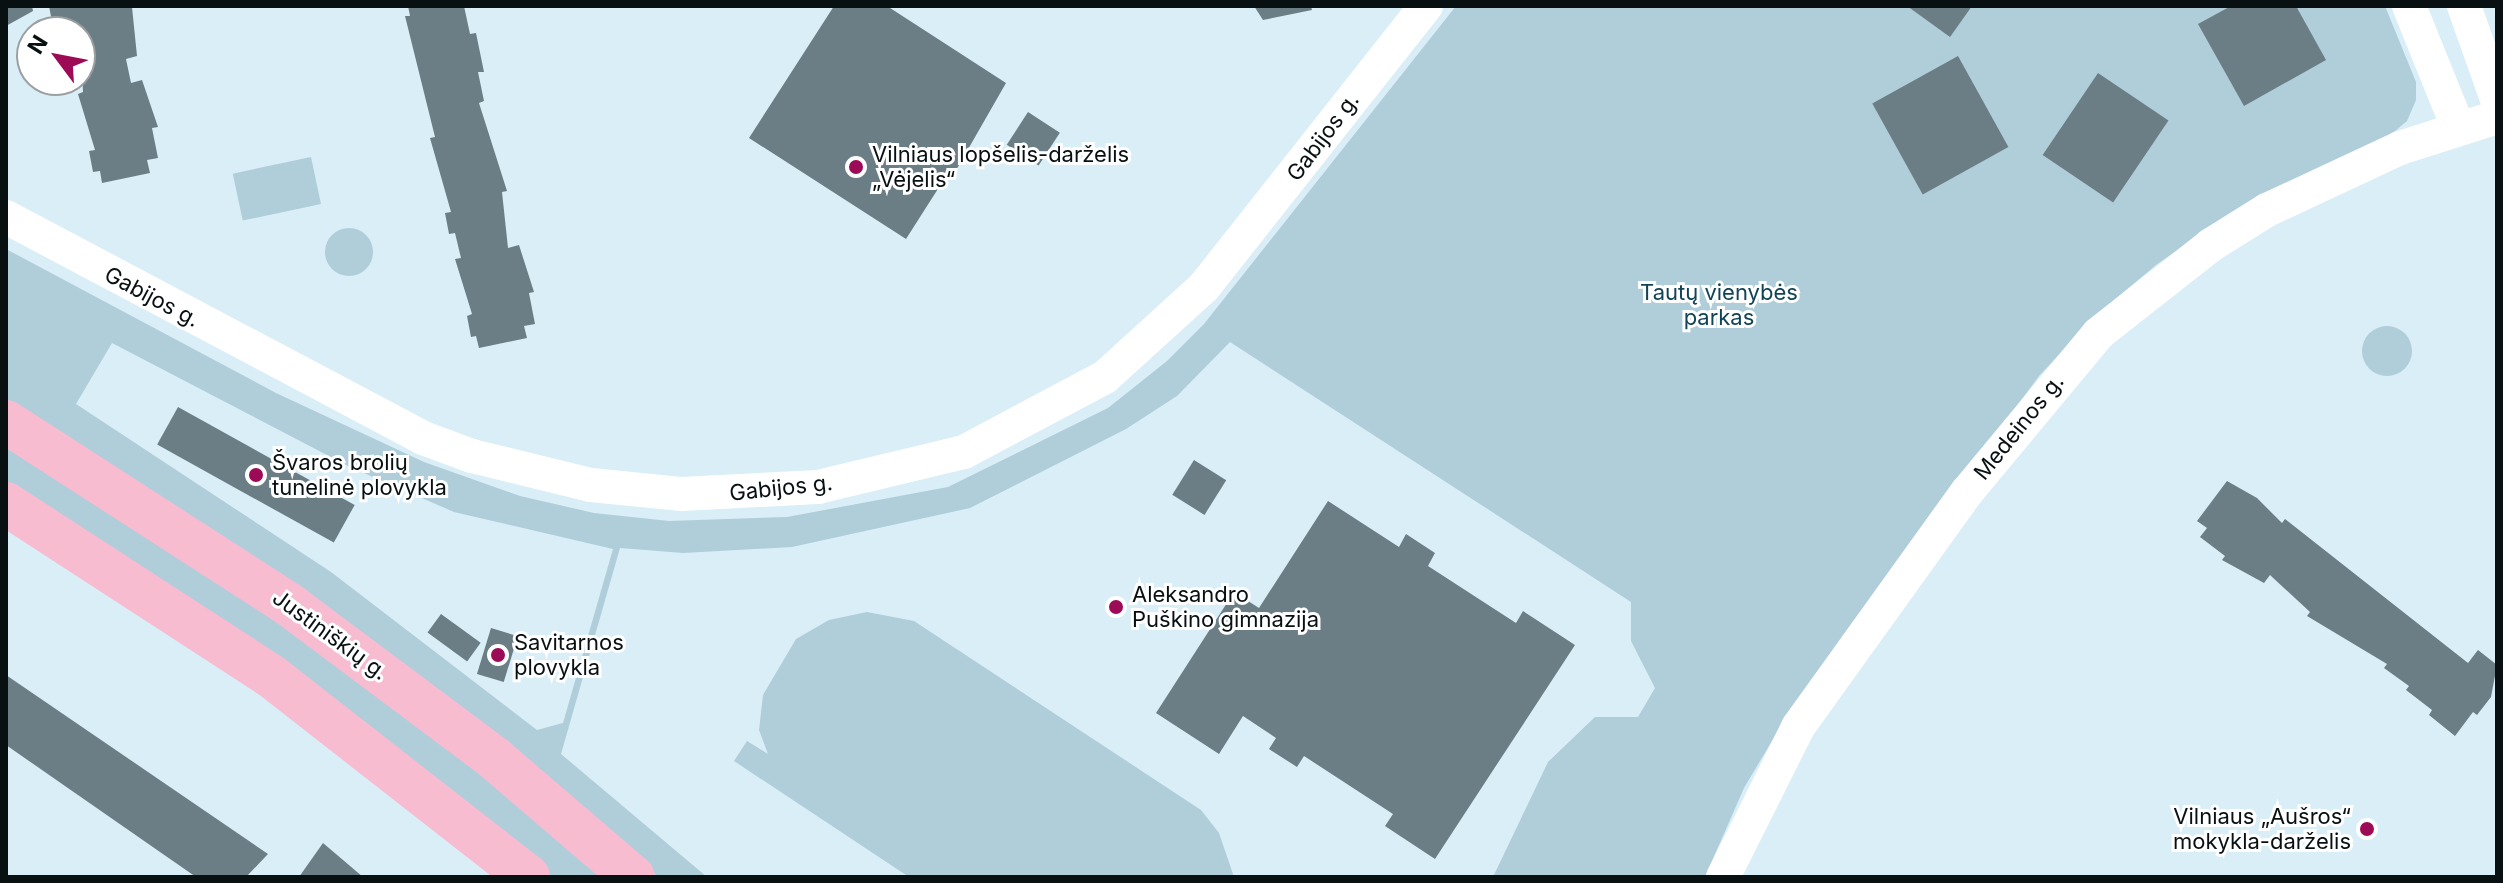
<!DOCTYPE html>
<html>
<head>
<meta charset="utf-8">
<style>
  body { margin:0 }
  #map { position:relative; width:2503px; height:883px; overflow:hidden; background:#d9eef7; font-family:Inter,sans-serif }
  div>[style] { position:absolute }
  [style*='--x'] { left:calc(var(--x)*1px); top:calc(var(--y)*1px); width:calc(var(--w)*1px); rotate:calc(var(--a)*1deg) }
  .green>* { inset:0; background:#b0cdda; transform-origin:0 0 }
  .round { border-radius:50% }
  .building>* { inset:0; background:#6b7e86; transform-origin:0 0 }
  .minor>* { height:34px; margin:-17px; padding:0 17px; transform-origin:17px; border-radius:17px; background:#fff }
  .major>* { height:44px; margin:-22px; padding:0 22px; transform-origin:22px; border-radius:22px; background:#f7bcd0 }
  .dots>* { width:22px; height:22px; translate:-50% -50%; box-sizing:border-box; border:4px solid #fff; border-radius:50% }
  span { translate:-50% -50%; white-space:nowrap; text-align:center; line-height:1.15; -webkit-text-stroke:6px #fff; paint-order:stroke }
  .street-label { font-size:22px; color:#081012 }
  .poi-label { font-size:22px; color:#081012 }
  .left { translate:0 -50%; text-align:left }
  .right { translate:-100% -50%; text-align:right }
  .park-label { font-size:22px; color:#114456 }
  .frame { position:absolute; inset:0; border:8px solid #081012; pointer-events:none }
  .north { position:absolute; left:16px; top:16px; width:80px; height:80px; box-sizing:border-box; background:#fff; border:2px solid #9c9fa0; border-radius:50%; rotate:302deg; font-size:22px; font-weight:700; line-height:32px; text-align:center; color:#081012 }
  .north::after { content:''; display:block; margin:auto; width:28px; height:36px; background:#9d0a55; clip-path:polygon(50% 0,100% 100%,50% 72%,0 100%) }
</style>
</head>
<body>
<div id="map">
  <div class="green">
    <div style="clip-path:polygon(evenodd,1456px 6px,2385px 6px,2416px 82px,2416px 100px,2407px 121px,2388px 137px,2212px 226px,2156px 265px,2095px 316px,2039px 376px,1785px 719px,1744px 788px,1705px 877px,1493px 877px,1548px 762px,1595px 717px,1638px 717px,1655px 688px,1631px 641px,1631px 602px,1230px 342px,1177px 396px,1126px 429px,970px 508px,792px 547px,683px 553px,620px 548px,561px 754px,707px 877px,658px 877px,624px 846px,6px 403px,6px 249px,276px 393px,424px 462px,520px 496px,594px 513px,669px 521px,787px 517px,948px 487px,1108px 408px,1167px 361px,1204px 324px,1456px 6px,112px 343px,350px 467px,454px 512px,613px 549px,563px 723px,537px 730px,331px 572px,76px 404px,112px 343px)"></div>
    <div style="left:311px;top:157px;width:48px;height:80px;rotate:78deg"></div>
    <div class="round" style="left:325px;top:228px;width:48px;height:48px"></div>
    <div class="round" style="left:2362px;top:326px;width:50px;height:50px"></div>
    <div style="clip-path:polygon(6px 444px,127px 515px,407px 714px,604px 877px,548px 877px,6px 486px)"></div>
    <div style="clip-path:polygon(867px 612px,914px 621px,1201px 810px,1219px 833px,1234px 877px,909px 877px,734px 761px,747px 741px,768px 754px,759px 730px,763px 695px,796px 639px,829px 620px)"></div>
  </div>
  <div class="building">
    <div style="clip-path:polygon(6px 6px,32px 6px,33px 11px,6px 26px)"></div>
    <div style="clip-path:polygon(49px 6px,132px 7px,137px 56px,126px 59px,131px 83px,142px 80px,158px 127px,152px 128px,158px 158px,147px 160px,150px 173px,102px 183px,100px 171px,93px 172px,89px 151px,95px 150px,78px 94px,83px 92px,80px 32px,71px 32px,69px 23px,53px 27px)"></div>
    <div style="clip-path:polygon(408px 6px,464px 6px,470px 34px,476px 33px,484px 72px,478px 72px,484px 101px,479px 103px,507px 191px,502px 192px,508px 248px,519px 245px,534px 292px,529px 293px,535px 324px,524px 326px,527px 338px,479px 348px,476px 336px,471px 337px,467px 316px,472px 314px,455px 259px,461px 258px,455px 233px,449px 234px,445px 213px,451px 212px,430px 138px,435px 137px,405px 16px,410px 16px)"></div>
    <div style="clip-path:polygon(834px 6px,887px 6px,1006px 83px,955px 172px,950px 170px,906px 239px,749px 138px)"></div>
    <div style="clip-path:polygon(1254px 6px,1311px 6px,1312px 10px,1263px 20px)"></div>
    <div style="clip-path:polygon(1907px 6px,1972px 6px,1950px 37px)"></div>
    <div style="clip-path:polygon(2231px 6px,2296px 6px,2326px 60px,2244px 106px,2198px 24px)"></div>
    <div style="left:1958px;top:56px;width:104px;height:98px;rotate:61deg"></div>
    <div style="left:2098px;top:73px;width:85px;height:99px;rotate:34deg"></div>
    <div style="left:1028px;top:112px;width:38px;height:39px;rotate:33deg"></div>
    <div style="left:178px;top:407px;width:202px;height:43px;rotate:29deg"></div>
    <div style="left:1194px;top:460px;width:38px;height:41px;rotate:32deg"></div>
    <div style="clip-path:polygon(2227px 481px,2257px 498px,2282px 523px,2285px 519px,2468px 663px,2478px 650px,2497px 665px,2491px 697px,2477px 715px,2473px 712px,2455px 736px,2429px 715px,2432px 710px,2406px 690px,2409px 686px,2384px 668px,2387px 664px,2307px 616px,2310px 612px,2270px 575px,2264px 583px,2222px 560px,2225px 556px,2200px 537px,2207px 528px,2197px 521px)"></div>
    <div style="clip-path:polygon(1328px 501px,1399px 547px,1406px 534px,1435px 553px,1428px 566px,1516px 623px,1523px 611px,1575px 645px,1435px 859px,1385px 826px,1393px 814px,1304px 756px,1297px 767px,1269px 749px,1276px 738px,1243px 716px,1219px 754px,1156px 713px,1234px 592px,1259px 608px)"></div>
    <div style="left:441px;top:614px;width:49px;height:23px;rotate:36deg"></div>
    <div style="left:491px;top:628px;width:28px;height:48px;rotate:17deg"></div>
    <div style="clip-path:polygon(6px 675px,268px 854px,246px 877px,196px 877px,6px 745px)"></div>
    <div style="clip-path:polygon(323px 843px,363px 877px,299px 877px)"></div>
  </div>
  <div class="minor">
    <div style="--x:2409;--y:6;--w:131;--a:68"></div>
    <div style="--x:2464;--y:6;--w:99;--a:70.5"></div>
    <div style="--x:6;--y:217;--w:472;--a:27.9"></div>
    <div style="--x:423;--y:438;--w:52;--a:20.2"></div>
    <div style="--x:472;--y:456;--w:122;--a:13.7"></div>
    <div style="--x:591;--y:485;--w:90;--a:5.7"></div>
    <div style="--x:681;--y:494;--w:137;--a:-2.9"></div>
    <div style="--x:818;--y:487;--w:150;--a:-13.5"></div>
    <div style="--x:964;--y:452;--w:160;--a:-28"></div>
    <div style="--x:1105;--y:377;--w:134;--a:-42.3"></div>
    <div style="--x:1204;--y:287;--w:358;--a:-51.7"></div>
    <div style="--x:1723;--y:877;--w:168;--a:-63.4"></div>
    <div style="--x:1798;--y:727;--w:289;--a:-54.3"></div>
    <div style="--x:1967;--y:492;--w:205;--a:-50.3"></div>
    <div style="--x:2098;--y:334;--w:144;--a:-38.2"></div>
    <div style="--x:2211;--y:245;--w:66;--a:-32"></div>
    <div style="--x:2267;--y:210;--w:147;--a:-25"></div>
    <div style="--x:2400;--y:148;--w:102;--a:-17.7"></div>
  </div>
  <div class="major">
    <div style="--x:6;--y:422;--w:339;--a:32.8"></div>
    <div style="--x:291;--y:606;--w:254;--a:36.8"></div>
    <div style="--x:494;--y:758;--w:183;--a:40.6"></div>
    <div style="--x:6;--y:504;--w:316;--a:33"></div>
    <div style="--x:271;--y:676;--w:326;--a:38"></div>
  </div>
  <div class="dots">
    <div style="left:856px;top:167px;background:#9d0a55"></div>
    <div style="left:256px;top:475px;background:#9d0a55"></div>
    <div style="left:1116px;top:607px;background:#9d0a55"></div>
    <div style="left:498px;top:655px;background:#9d0a55"></div>
    <div style="left:2367px;top:829px;background:#9d0a55"></div>
  </div>
  <div class="street-label">
    <span style="left:1323px;top:137px;rotate:-53deg">Gabijos g.</span>
    <span style="left:152px;top:297px;rotate:28deg">Gabijos g.</span>
    <span style="left:2019px;top:427px;rotate:-51deg">Medeinos g.</span>
    <span style="left:781px;top:488px;rotate:-6deg">Gabijos g.</span>
    <span style="left:330px;top:635px;rotate:36deg">Justiniškių g.</span>
  </div>
  <div class="poi-label">
    <span class="left" style="left:872px;top:167px">Vilniaus lopšelis-darželis<br>„Vėjelis“</span>
    <span class="left" style="left:272px;top:475px">Švaros brolių<br>tunelinė plovykla</span>
    <span class="left" style="left:1132px;top:607px">Aleksandro<br>Puškino gimnazija</span>
    <span class="left" style="left:514px;top:655px">Savitarnos<br>plovykla</span>
    <span class="right" style="left:2351px;top:829px">Vilniaus „Aušros“<br>mokykla-darželis</span>
  </div>
  <div class="park-label">
    <span style="left:1719px;top:305px">Tautų vienybės<br>parkas</span>
  </div>
  <div class="frame"></div>
  <div class="north">N</div>
</div>
</body>
</html>
